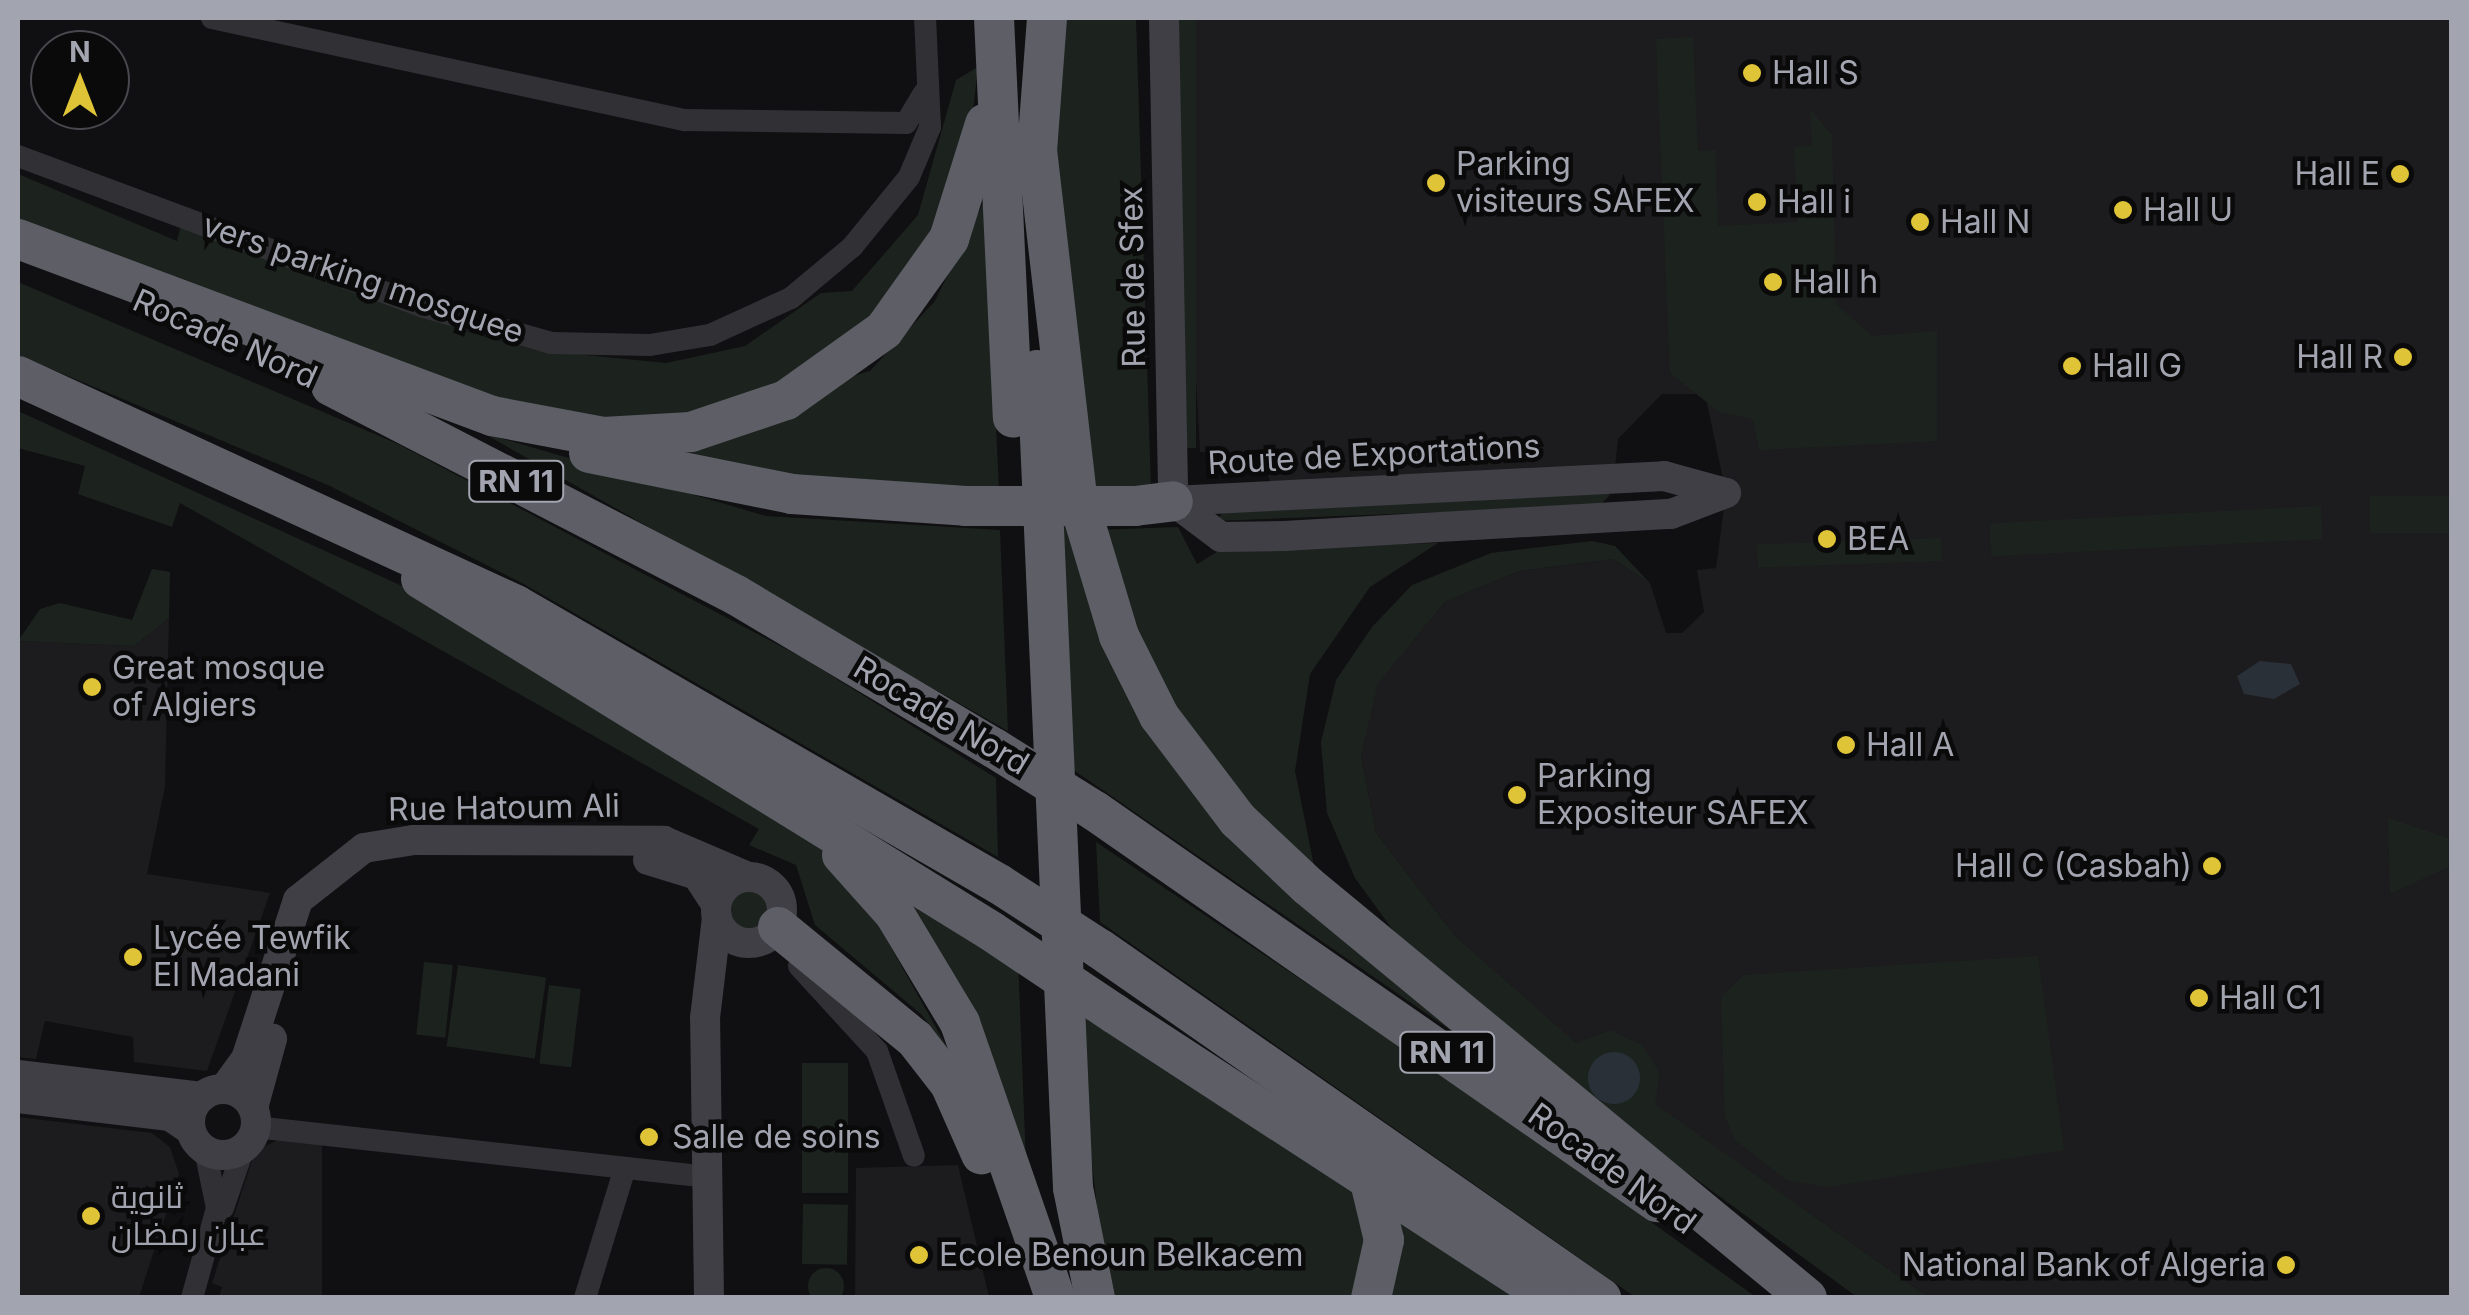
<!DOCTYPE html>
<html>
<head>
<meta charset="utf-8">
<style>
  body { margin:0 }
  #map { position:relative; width:2469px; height:1315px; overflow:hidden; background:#100f11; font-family:Inter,Cairo,sans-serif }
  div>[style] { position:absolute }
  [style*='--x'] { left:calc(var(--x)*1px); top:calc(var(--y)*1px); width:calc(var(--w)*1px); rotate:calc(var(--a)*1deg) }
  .built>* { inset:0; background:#1c1b1d }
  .green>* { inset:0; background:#1c231e; transform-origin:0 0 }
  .round { border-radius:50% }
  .water>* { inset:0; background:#2a3038 }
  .street>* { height:22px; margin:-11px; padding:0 11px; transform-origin:11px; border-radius:11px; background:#313135 }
  .secondary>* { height:30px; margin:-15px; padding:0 15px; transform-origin:15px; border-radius:15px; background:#3f3f45 }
  .secondary>.ring { margin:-15px; padding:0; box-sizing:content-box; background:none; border:30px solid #3f3f45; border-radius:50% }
  .highway>* { height:40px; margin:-20px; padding:0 20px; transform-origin:20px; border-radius:20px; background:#5d5e66 }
  .highway-bridge>* { height:40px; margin:-20px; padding:0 20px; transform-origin:20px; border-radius:20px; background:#5d5e66 }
  .dots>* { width:28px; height:28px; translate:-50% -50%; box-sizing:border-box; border:5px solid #0b0a0b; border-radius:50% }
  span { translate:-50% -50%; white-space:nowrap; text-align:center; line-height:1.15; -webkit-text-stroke:9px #0b0a0b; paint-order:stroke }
  .shield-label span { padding:2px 8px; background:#0b0a0b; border:2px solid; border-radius:8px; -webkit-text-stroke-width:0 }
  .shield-label { font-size:30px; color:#a2a4b0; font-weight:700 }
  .poi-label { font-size:32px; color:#a2a4b0 }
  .left { translate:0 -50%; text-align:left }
  .right { translate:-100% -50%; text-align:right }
  .street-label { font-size:32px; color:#a2a4b0 }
  .frame { position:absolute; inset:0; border:20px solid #a2a4b0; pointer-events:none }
  .north { position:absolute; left:30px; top:30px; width:100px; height:100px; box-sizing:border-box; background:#0b0a0b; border:2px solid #47484d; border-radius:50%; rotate:0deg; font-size:28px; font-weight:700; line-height:40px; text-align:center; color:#a2a4b0 }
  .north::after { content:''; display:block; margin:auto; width:35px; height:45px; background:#e0c437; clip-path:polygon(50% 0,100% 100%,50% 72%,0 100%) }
</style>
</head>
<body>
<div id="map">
  <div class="built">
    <div style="clip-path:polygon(1176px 18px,2451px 18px,2451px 1297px,1928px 1297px,1654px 1104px,1660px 1073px,1610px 1030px,1576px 1044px,1456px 937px,1376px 833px,1361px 756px,1377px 683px,1445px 602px,1519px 571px,1613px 559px,1650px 583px,1666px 633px,1682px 633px,1704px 612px,1697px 570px,1716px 568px,1726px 493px,1705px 394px,1662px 394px,1618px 439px,1615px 468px,1271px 483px,1259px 455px,1200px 452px)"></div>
    <div style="clip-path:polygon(169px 618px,165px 787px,147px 874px,270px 893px,207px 1071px,134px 1062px,133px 1037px,45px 1021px,36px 1059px,18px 1057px,18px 641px,134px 646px)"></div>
    <div style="clip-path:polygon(18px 1117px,152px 1133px,170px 1147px,179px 1174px,139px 1297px,18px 1297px)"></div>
    <div style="clip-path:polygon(280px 1139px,322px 1144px,322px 1297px,219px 1297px,222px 1287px,212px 1283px,255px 1151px)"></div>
    <div style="clip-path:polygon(958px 1165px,989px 1297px,855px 1298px,856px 1168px)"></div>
  </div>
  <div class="green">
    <div style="clip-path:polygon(1062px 18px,1136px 18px,1151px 490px,1087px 492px,1053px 214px)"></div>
    <div style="left:1172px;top:18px;width:24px;height:430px"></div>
    <div style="clip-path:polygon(1693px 37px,1698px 151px,1715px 150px,1718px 226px,1798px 222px,1794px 147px,1812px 146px,1810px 109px,1832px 135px,1836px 304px,1872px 336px,1937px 331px,1937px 441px,1759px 450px,1753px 419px,1719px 412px,1670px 373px,1656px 39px)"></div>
    <div style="clip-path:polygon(978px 67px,966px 173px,869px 331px,722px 414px,561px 421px,18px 221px,18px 174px,177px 241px,181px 225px,465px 331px,535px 350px,666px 363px,745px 346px,821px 293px,852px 291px,918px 215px,956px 80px)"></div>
    <div style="clip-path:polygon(986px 197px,999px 492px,836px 488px,613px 448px,870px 371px,935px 301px)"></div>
    <div style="clip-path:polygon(18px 282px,398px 444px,803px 658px,996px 778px,998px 857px,522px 583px,330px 486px,18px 355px)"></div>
    <div style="clip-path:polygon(1050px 364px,1122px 671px,1501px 1065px,1065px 764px)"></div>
    <div style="clip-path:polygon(18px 411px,413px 591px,792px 815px,861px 894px,952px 1056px,922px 1015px,815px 925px,796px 865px,749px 845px,759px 829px,180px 503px,172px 527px,78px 494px,85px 466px,18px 448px)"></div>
    <div style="clip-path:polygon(483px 433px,766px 516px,1000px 530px,1008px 731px)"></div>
    <div style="clip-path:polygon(1596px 487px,1610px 495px,1599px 506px,1215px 521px,1226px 510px)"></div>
    <div style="left:2451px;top:496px;width:37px;height:81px;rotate:90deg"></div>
    <div style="left:2321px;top:506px;width:33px;height:332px;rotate:87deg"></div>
    <div style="clip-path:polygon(1178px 527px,1197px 564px,1222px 549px,1438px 543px,1370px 587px,1310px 674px,1295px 771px,1315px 871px,1309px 875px,1175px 725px,1095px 530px)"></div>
    <div style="left:1941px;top:538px;width:23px;height:184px;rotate:88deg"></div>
    <div style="clip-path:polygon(1592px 541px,1615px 546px,1650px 583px,1613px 559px,1519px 571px,1445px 602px,1378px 683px,1361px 756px,1376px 833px,1456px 937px,1576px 1043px,1610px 1030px,1642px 1045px,1660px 1073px,1655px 1104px,1928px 1297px,1857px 1297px,1592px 1103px,1398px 937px,1355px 878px,1327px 813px,1321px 742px,1336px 680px,1372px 627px,1412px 585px,1491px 553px)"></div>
    <div style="clip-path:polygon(152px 569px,170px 572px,169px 618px,134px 646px,18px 641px,40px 609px,60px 603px,132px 620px)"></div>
    <div style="clip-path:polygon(2388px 818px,2451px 839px,2451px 866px,2390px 894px)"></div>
    <div style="clip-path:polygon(1096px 842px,1479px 1099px,1756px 1297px,1635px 1297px,1100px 922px)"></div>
    <div class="round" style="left:727px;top:886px;width:44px;height:44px"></div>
    <div style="clip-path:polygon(895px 889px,1018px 959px,1026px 1163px)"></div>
    <div style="clip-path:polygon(2038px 956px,2064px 1150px,1828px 1187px,1786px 1180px,1734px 1139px,1725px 1116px,1721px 997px,1744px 975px)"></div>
    <div style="left:424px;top:962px;width:29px;height:73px;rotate:6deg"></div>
    <div style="left:458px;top:965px;width:89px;height:82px;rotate:8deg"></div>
    <div style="left:549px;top:985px;width:32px;height:79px;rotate:7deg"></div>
    <div style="clip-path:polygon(1074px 1000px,1368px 1197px,1364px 1297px,1107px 1297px)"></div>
    <div style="left:802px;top:1063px;width:46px;height:130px"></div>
    <div style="left:803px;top:1204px;width:45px;height:60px;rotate:1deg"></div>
    <div style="clip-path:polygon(1394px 1216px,1519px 1298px,1391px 1298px)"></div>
    <div class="round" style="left:808px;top:1268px;width:36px;height:36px"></div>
  </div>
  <div class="water">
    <div style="clip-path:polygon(2260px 661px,2291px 664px,2300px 684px,2274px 699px,2244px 694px,2237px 676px)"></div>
    <div class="round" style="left:1588px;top:1052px;width:52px;height:52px"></div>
  </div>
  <div class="street">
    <div style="--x:212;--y:18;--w:484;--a:12.2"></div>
    <div style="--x:685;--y:120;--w:221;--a:0.8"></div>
    <div style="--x:906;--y:123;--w:35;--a:-59"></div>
    <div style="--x:18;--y:156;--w:433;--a:20.4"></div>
    <div style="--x:424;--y:307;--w:132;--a:15.8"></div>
    <div style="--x:551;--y:343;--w:99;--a:1.2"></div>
    <div style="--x:650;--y:345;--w:61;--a:-9.5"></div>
    <div style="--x:710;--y:335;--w:89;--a:-24.6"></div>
    <div style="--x:791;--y:298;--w:80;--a:-39.9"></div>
    <div style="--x:852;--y:247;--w:90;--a:-50.8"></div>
    <div style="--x:909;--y:177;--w:54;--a:-67.2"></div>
    <div style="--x:930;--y:127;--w:109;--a:-92.6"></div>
    <div style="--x:799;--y:966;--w:115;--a:47.5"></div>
    <div style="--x:877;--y:1051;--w:111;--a:70.6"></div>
    <div style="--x:255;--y:1127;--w:456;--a:6.3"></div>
    <div style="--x:223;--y:1208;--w:65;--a:-71"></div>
    <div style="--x:192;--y:1298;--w:93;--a:-74.5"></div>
    <div style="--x:217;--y:1208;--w:59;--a:-101.7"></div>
    <div style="--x:585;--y:1298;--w:133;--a:-72.9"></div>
  </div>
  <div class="secondary">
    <div style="--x:1164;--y:18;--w:483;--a:88.9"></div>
    <div style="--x:1173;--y:501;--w:60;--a:36.9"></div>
    <div style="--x:1221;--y:537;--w:63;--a:-0.9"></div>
    <div style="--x:1284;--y:536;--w:388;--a:-3.3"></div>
    <div style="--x:1671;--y:514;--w:59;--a:-20.9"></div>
    <div style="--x:1173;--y:501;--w:492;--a:-2.9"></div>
    <div style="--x:1664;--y:476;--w:64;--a:15.3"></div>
    <div style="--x:648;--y:860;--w:51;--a:17"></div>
    <div style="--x:697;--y:875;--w:35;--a:57"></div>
    <div class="ring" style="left:716px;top:877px;width:36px;height:36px"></div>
    <div style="--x:18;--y:1075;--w:185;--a:6.8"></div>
    <div style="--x:224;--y:1089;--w:37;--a:-54"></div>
    <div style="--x:246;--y:1059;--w:167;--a:-71.9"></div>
    <div style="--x:298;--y:900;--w:84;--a:-38.2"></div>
    <div style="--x:364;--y:848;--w:51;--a:-9.1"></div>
    <div style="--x:414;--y:840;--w:250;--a:0.2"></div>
    <div style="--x:664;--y:841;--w:91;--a:23.2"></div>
    <div class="ring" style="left:190px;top:1089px;width:36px;height:36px"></div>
    <div style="--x:18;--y:1098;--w:153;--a:6.8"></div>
    <div style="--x:170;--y:1116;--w:25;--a:34"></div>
    <div style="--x:253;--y:1108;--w:72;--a:-74.6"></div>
    <div style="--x:709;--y:1298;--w:280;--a:-90.8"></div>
    <div style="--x:705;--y:1018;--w:101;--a:-83.2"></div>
  </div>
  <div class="highway">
    <div style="--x:994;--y:18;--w:400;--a:87.3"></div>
    <div style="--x:1047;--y:18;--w:132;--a:94.3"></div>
    <div style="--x:1037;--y:150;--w:348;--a:83.4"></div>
    <div style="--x:1077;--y:496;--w:146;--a:73.3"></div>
    <div style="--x:1119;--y:636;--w:89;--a:63.4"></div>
    <div style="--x:1159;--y:716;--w:131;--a:52.8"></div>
    <div style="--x:1238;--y:820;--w:96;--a:43.3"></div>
    <div style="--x:1308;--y:886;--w:647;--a:39.54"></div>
    <div style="--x:18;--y:239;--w:506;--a:20.48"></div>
    <div style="--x:492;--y:416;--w:113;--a:10.7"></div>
    <div style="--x:603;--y:437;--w:88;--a:-3.3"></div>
    <div style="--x:691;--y:432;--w:100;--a:-18.6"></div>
    <div style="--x:786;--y:400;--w:120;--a:-35.5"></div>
    <div style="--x:884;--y:330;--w:112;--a:-54.5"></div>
    <div style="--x:949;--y:239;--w:121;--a:-72.6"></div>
    <div style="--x:1037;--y:370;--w:819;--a:87.48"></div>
    <div style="--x:1073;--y:1188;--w:112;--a:78.7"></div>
    <div style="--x:18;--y:376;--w:548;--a:24.69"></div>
    <div style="--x:516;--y:605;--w:558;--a:30.01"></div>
    <div style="--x:331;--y:386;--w:456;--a:27.3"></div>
    <div style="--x:736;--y:595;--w:300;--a:30.7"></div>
    <div style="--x:589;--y:453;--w:207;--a:11.4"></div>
    <div style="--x:792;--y:494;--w:174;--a:3.9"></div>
    <div style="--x:1135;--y:506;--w:38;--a:-7"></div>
    <div style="--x:421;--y:579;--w:670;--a:31.7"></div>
    <div style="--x:1095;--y:811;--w:685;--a:34.83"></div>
    <div style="--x:842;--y:855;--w:78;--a:48.1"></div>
    <div style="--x:894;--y:913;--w:128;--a:59"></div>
    <div style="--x:960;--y:1023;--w:291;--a:70.9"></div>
    <div style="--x:778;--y:927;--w:177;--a:39.3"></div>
    <div style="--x:915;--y:1039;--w:57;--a:52.1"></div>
    <div style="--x:950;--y:1084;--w:77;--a:66.1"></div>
    <div style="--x:1100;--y:949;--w:611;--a:34.86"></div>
    <div style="--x:1115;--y:1014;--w:520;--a:33.08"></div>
    <div style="--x:1368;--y:1173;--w:69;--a:76.6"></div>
    <div style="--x:1384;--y:1240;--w:59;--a:102.6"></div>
  </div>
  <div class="highway-bridge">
    <div style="--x:966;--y:506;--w:169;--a:0"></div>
    <div style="--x:994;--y:748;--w:119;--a:32"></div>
    <div style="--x:999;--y:884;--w:120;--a:32.8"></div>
    <div style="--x:991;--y:931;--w:149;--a:33.8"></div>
  </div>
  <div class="dots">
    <div style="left:1752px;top:73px;background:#e0c437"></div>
    <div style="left:2400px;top:174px;background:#e0c437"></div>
    <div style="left:1436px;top:183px;background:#e0c437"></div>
    <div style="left:1757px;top:202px;background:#e0c437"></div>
    <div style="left:2123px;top:210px;background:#e0c437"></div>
    <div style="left:1920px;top:222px;background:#e0c437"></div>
    <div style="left:1773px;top:282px;background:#e0c437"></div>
    <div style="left:2403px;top:357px;background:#e0c437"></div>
    <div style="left:2072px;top:366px;background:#e0c437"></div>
    <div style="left:1827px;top:539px;background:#e0c437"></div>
    <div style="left:92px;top:687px;background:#e0c437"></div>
    <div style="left:1846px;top:745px;background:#e0c437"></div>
    <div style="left:1517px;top:795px;background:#e0c437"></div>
    <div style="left:2212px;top:866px;background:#e0c437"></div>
    <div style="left:133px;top:957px;background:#e0c437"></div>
    <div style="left:2199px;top:998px;background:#e0c437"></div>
    <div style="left:649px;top:1137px;background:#e0c437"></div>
    <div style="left:91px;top:1216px;background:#e0c437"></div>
    <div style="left:919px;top:1255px;background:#e0c437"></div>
    <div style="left:2286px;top:1265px;background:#e0c437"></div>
  </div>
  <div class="shield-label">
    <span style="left:516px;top:481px">RN 11</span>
    <span style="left:1447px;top:1052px">RN 11</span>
  </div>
  <div class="poi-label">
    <span class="left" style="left:1772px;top:73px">Hall S</span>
    <span class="left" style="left:1456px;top:183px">Parking<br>visiteurs SAFEX</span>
    <span class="right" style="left:2380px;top:174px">Hall E</span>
    <span class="left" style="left:1777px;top:202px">Hall i</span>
    <span class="left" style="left:2143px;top:210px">Hall U</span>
    <span class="left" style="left:1940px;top:222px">Hall N</span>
    <span class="left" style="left:1793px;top:282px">Hall h</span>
    <span class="right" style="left:2383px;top:357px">Hall R</span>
    <span class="left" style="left:2092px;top:366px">Hall G</span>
    <span class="left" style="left:1847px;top:539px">BEA</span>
    <span class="left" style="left:112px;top:687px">Great mosque<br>of Algiers</span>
    <span class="left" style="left:1866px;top:745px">Hall A</span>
    <span class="left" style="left:1537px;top:795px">Parking<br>Expositeur SAFEX</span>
    <span class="right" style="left:2192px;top:866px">Hall C (Casbah)</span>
    <span class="left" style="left:153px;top:957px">Lycée Tewfik<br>El Madani</span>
    <span class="left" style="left:2219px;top:998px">Hall C1</span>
    <span class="left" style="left:672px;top:1137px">Salle de soins</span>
    <span class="left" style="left:111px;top:1216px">ثانوية<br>عبان رمضان</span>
    <span class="left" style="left:939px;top:1255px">Ecole Benoun Belkacem</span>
    <span class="right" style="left:2266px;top:1265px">National Bank of Algeria</span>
  </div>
  <div class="street-label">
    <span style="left:1133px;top:277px;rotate:-91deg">Rue de Sfex</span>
    <span style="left:363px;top:279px;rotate:19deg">vers parking mosquee</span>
    <span style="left:225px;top:339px;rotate:24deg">Rocade Nord</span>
    <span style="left:1374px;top:455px;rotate:-3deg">Route de Exportations</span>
    <span style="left:941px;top:716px;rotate:31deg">Rocade Nord</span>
    <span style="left:504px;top:808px;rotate:-1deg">Rue Hatoum Ali</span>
    <span style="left:1612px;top:1169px;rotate:36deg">Rocade Nord</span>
  </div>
  <div class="frame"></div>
  <div class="north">N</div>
</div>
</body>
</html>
